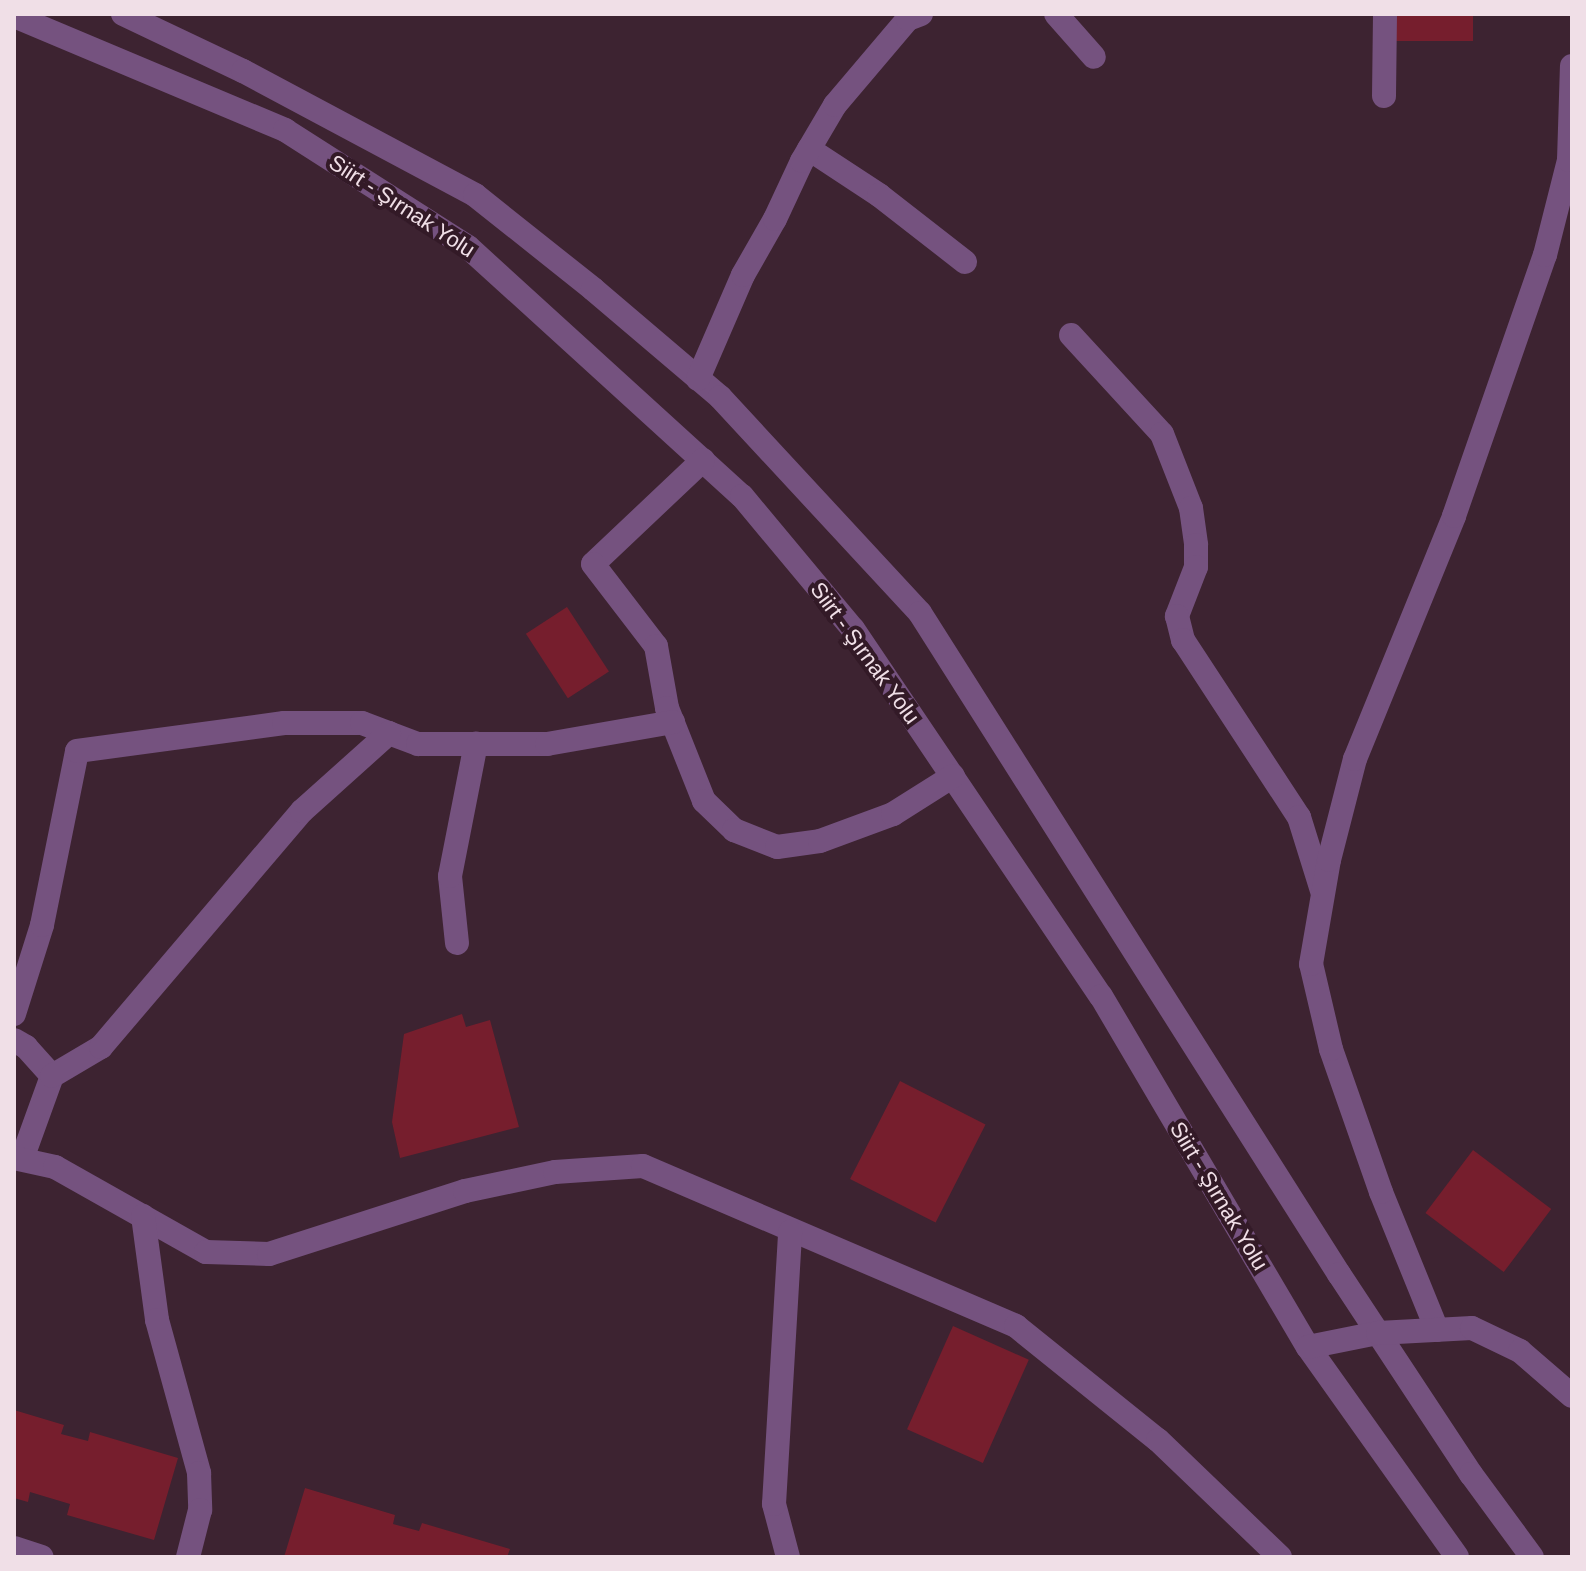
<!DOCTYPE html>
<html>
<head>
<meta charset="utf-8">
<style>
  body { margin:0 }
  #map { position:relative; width:1586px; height:1571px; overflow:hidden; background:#3d2331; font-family:Arial,sans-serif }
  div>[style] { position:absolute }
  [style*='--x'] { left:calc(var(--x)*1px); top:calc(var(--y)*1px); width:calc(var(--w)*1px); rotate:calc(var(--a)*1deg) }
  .building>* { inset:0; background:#761e2d; transform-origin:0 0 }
  .minor>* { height:24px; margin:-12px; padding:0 12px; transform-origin:12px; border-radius:12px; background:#75527f }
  span { translate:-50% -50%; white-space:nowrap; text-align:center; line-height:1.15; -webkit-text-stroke:8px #331a27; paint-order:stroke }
  .street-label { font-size:22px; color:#f0dfe7 }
  .frame { position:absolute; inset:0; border:16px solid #f0dfe7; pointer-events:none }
</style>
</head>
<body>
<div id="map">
  <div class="building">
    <div style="left:1391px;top:14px;width:82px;height:27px"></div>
    <div style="left:567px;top:607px;width:77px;height:49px;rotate:57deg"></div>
    <div style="clip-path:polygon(462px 1014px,466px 1027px,490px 1020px,519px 1127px,400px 1158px,392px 1122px,404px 1034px)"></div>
    <div style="left:900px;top:1081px;width:96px;height:110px;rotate:27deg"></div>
    <div style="left:1473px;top:1150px;width:98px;height:79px;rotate:37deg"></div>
    <div style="left:953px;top:1326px;width:83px;height:113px;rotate:24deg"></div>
    <div style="clip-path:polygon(14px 1410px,64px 1425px,61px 1434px,88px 1441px,90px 1432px,178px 1458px,154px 1540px,67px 1515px,70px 1504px,30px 1492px,28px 1502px,14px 1498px)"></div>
    <div style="clip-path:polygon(305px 1488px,395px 1515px,393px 1524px,419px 1531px,422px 1523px,510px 1549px,507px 1557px,284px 1557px)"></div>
  </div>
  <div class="minor">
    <div style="--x:123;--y:14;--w:133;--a:25.4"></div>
    <div style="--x:243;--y:71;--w:263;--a:28.1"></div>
    <div style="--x:475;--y:195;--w:151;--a:38.5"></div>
    <div style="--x:593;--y:289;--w:167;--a:40.4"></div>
    <div style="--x:720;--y:397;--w:294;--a:47.2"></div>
    <div style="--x:920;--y:613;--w:783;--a:57.63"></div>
    <div style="--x:1339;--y:1274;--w:240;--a:56.6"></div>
    <div style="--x:1471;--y:1474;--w:103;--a:53.7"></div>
    <div style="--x:1056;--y:14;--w:57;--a:48.5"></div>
    <div style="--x:14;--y:16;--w:294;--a:22.8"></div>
    <div style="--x:285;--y:130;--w:217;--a:32.6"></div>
    <div style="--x:468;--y:247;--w:370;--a:42.3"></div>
    <div style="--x:742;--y:496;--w:173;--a:50.2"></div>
    <div style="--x:853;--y:629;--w:443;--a:56"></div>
    <div style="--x:1101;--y:996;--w:407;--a:59.5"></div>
    <div style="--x:1308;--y:1347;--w:257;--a:54.6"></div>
    <div style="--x:1384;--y:96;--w:82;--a:-89.3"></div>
    <div style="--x:809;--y:149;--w:84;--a:33.3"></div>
    <div style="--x:879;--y:195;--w:109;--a:37.9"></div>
    <div style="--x:1071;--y:335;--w:134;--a:47.4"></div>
    <div style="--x:1162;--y:434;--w:79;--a:68.6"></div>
    <div style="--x:1191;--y:508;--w:37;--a:82"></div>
    <div style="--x:1196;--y:545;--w:22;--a:90"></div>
    <div style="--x:1196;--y:567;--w:53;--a:111.2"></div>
    <div style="--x:1177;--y:616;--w:25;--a:76"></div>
    <div style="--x:1183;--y:640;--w:212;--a:56.8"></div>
    <div style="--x:1299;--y:817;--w:77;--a:72.7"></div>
    <div style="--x:698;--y:379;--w:113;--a:-66.6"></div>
    <div style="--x:743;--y:275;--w:64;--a:-60.3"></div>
    <div style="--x:775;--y:219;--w:64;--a:-65"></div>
    <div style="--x:802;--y:161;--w:65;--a:-59.5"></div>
    <div style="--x:835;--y:105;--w:113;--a:-49.7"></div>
    <div style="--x:908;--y:19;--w:14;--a:-21"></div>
    <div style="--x:703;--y:460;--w:151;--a:136.6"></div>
    <div style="--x:593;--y:564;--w:103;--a:52.5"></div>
    <div style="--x:656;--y:646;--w:63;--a:79.9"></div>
    <div style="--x:667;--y:708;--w:100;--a:68.3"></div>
    <div style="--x:704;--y:801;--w:42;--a:44"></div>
    <div style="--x:734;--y:830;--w:46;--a:21.6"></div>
    <div style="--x:777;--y:847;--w:43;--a:-7.9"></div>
    <div style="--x:820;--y:841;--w:78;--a:-20.3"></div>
    <div style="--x:893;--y:814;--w:71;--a:-32.3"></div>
    <div style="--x:457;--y:943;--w:67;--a:-96"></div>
    <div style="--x:450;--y:876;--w:135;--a:-78.9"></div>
    <div style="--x:14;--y:1014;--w:93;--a:-72.5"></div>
    <div style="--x:42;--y:925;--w:177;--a:-78.6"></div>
    <div style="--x:77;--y:751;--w:209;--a:-7.7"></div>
    <div style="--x:284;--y:723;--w:78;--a:0"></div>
    <div style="--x:362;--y:723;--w:60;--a:20.6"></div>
    <div style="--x:418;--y:744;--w:129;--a:0"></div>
    <div style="--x:547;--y:744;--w:128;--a:-9.9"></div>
    <div style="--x:14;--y:1040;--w:14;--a:30"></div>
    <div style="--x:26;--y:1047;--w:39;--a:48"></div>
    <div style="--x:52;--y:1076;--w:88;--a:109.9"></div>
    <div style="--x:52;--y:1076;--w:57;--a:-30.6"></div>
    <div style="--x:101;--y:1047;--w:310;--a:-49.6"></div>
    <div style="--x:302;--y:811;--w:117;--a:-41.9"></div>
    <div style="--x:14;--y:1158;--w:42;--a:12.4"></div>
    <div style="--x:55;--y:1167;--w:173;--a:29.4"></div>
    <div style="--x:206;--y:1252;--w:63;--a:1.8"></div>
    <div style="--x:269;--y:1254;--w:206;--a:-17.8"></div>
    <div style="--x:465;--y:1191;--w:92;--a:-11.9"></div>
    <div style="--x:555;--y:1172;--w:88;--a:-3.9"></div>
    <div style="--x:643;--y:1166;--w:406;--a:23.2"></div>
    <div style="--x:1016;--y:1326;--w:182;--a:38.8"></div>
    <div style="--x:1158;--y:1440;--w:169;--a:43.8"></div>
    <div style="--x:143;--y:1216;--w:105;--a:82.3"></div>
    <div style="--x:157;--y:1320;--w:159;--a:74.6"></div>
    <div style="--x:199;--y:1473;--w:37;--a:88"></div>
    <div style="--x:200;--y:1510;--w:49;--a:104.3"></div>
    <div style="--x:1437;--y:1330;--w:149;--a:-112.1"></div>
    <div style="--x:1381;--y:1192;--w:151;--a:-109.3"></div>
    <div style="--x:1331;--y:1049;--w:87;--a:-103.2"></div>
    <div style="--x:1311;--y:964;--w:106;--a:-80.2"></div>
    <div style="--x:1329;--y:860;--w:104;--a:-75.6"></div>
    <div style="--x:1355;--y:759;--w:262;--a:-67.8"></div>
    <div style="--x:1454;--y:516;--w:276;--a:-70.8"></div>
    <div style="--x:1545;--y:255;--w:98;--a:-75.8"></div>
    <div style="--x:1569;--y:160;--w:94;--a:-88.2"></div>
    <div style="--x:1308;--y:1347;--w:71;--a:-11.3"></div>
    <div style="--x:1378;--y:1333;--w:94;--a:-3"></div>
    <div style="--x:1472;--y:1328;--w:53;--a:25.6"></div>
    <div style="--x:1520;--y:1351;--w:69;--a:40.9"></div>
    <div style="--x:14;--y:1548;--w:29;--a:18"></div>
    <div style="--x:788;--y:1557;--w:55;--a:-104.8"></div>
    <div style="--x:774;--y:1504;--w:273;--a:-86.6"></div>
  </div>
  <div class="street-label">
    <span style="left:402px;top:206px;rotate:33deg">Siirt - Şırnak Yolu</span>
    <span style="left:865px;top:653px;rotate:54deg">Siirt - Şırnak Yolu</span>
    <span style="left:1219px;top:1196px;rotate:59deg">Siirt - Şırnak Yolu</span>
  </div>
  <div class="frame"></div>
</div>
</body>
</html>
